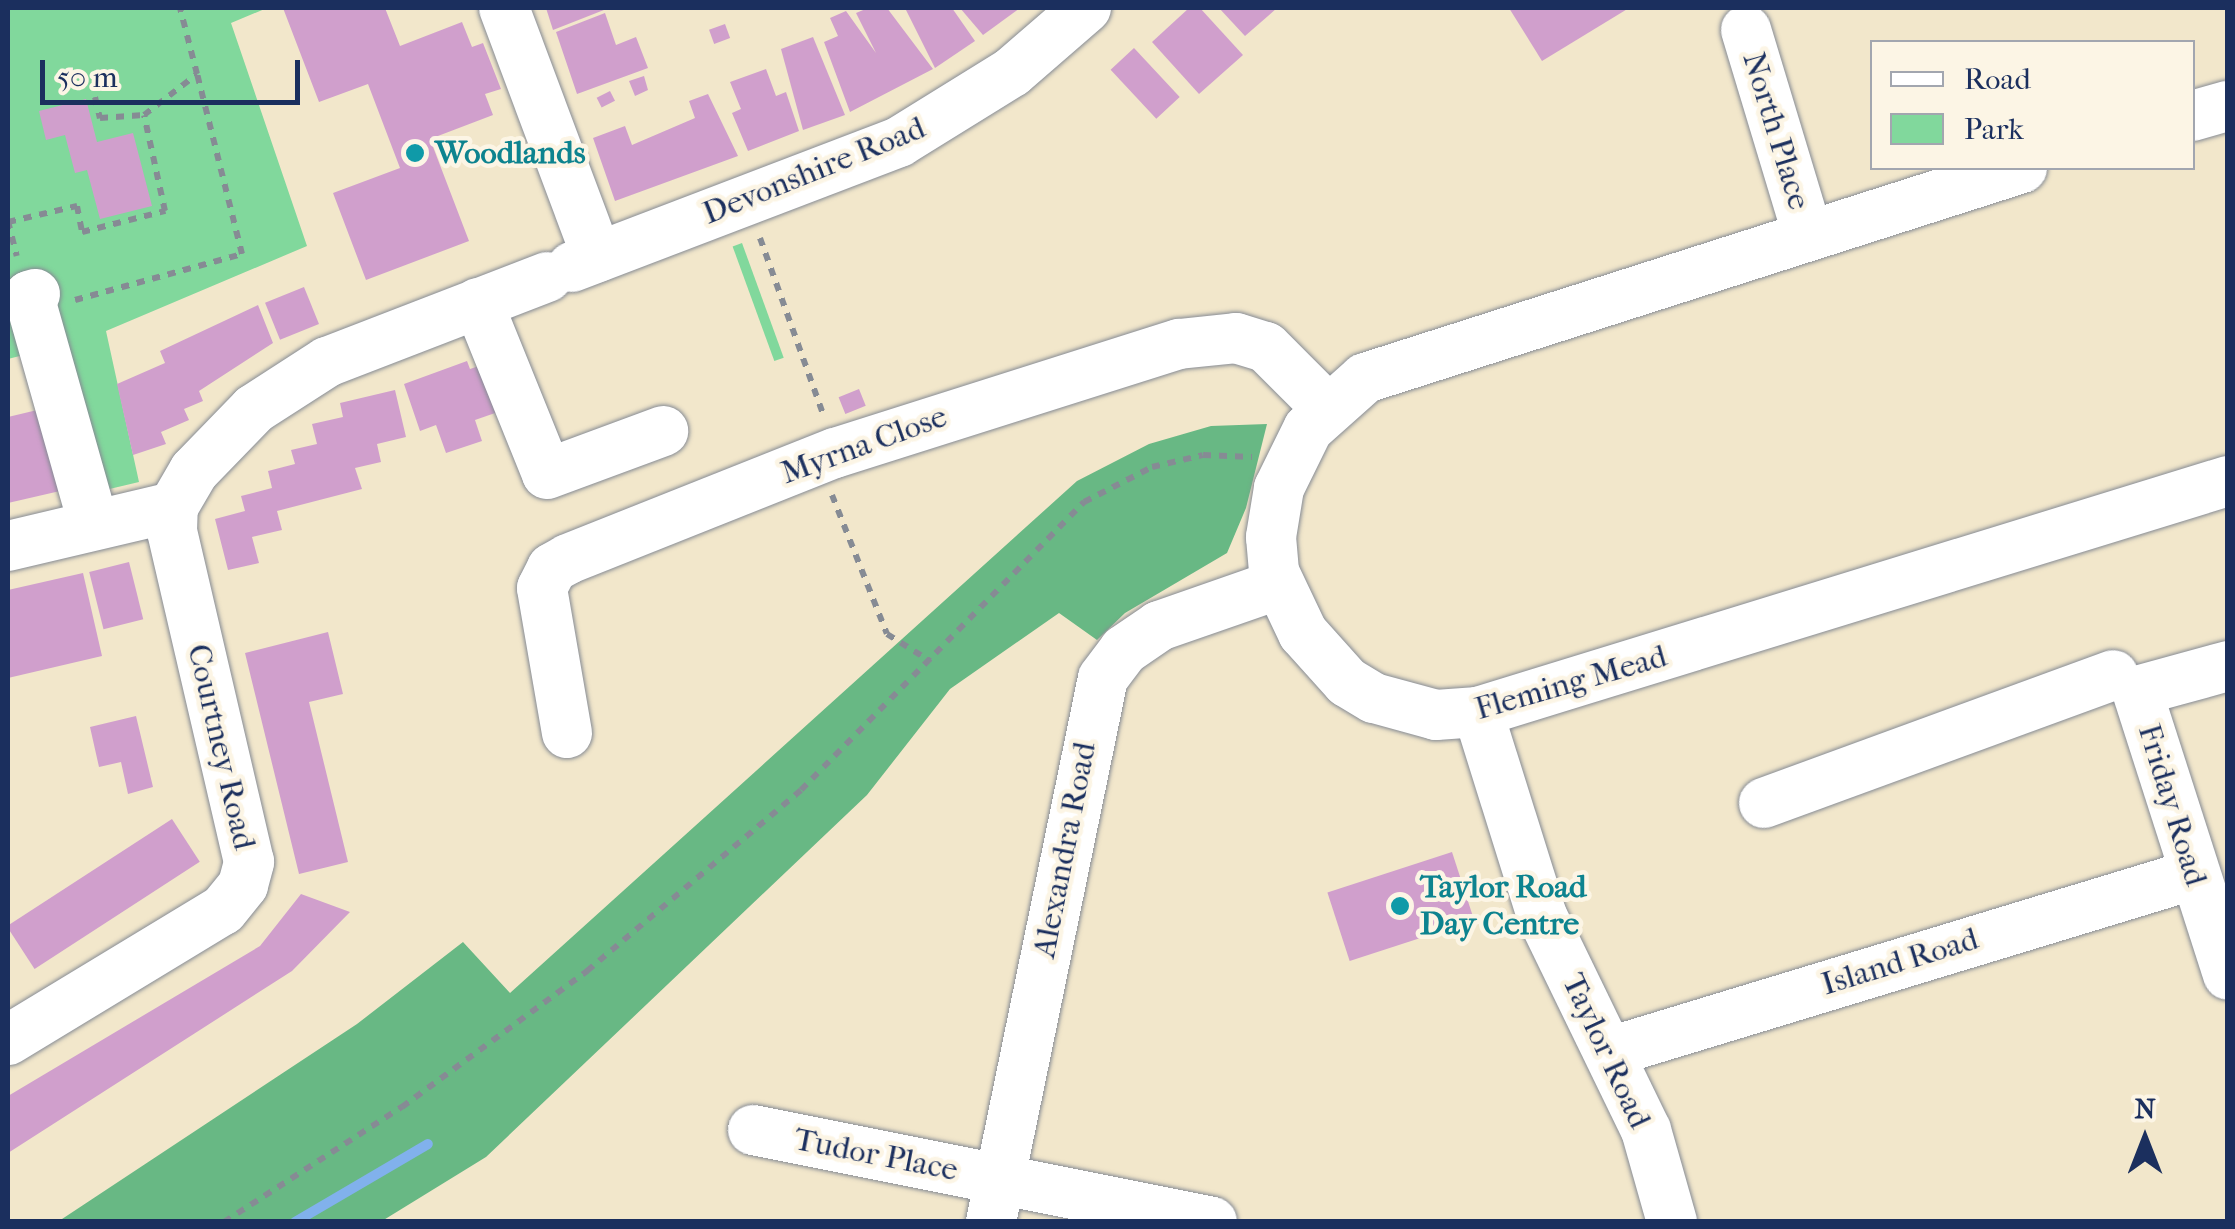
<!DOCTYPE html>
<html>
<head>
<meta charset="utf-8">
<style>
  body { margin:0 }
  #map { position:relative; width:2235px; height:1229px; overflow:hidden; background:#f2e7cb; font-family:"IM FELL French Canon",serif }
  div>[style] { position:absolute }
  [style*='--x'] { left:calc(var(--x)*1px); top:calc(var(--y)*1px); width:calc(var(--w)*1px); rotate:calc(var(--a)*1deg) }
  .green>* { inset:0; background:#81d89c; transform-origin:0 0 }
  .forest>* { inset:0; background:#68b884 }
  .stream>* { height:10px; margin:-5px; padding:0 5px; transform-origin:5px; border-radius:5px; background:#81b1ec }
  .building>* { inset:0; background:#d09fcc; transform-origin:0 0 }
  .path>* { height:6px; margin-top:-3px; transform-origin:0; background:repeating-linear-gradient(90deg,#868b94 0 8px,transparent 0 16px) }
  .roads { filter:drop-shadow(0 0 2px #868b94) drop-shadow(0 0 2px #868b94) }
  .minor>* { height:50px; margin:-25px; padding:0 25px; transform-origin:25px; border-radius:25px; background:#fff }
  .dots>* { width:28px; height:28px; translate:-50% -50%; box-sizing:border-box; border:5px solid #fcf5e5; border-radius:50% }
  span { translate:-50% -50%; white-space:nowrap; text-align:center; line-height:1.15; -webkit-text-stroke:9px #fcf5e5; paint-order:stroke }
  .street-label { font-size:32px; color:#1b2f5e }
  .culture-label { font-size:32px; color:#0d838f; font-weight:700 }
  .left { translate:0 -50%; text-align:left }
  .frame { position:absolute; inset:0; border:10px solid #1b2f5e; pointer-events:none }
  .legend { position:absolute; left:1870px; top:40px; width:325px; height:130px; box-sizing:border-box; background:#fcf5e5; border:2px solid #a2a6af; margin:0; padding:12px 18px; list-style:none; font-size:30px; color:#1b2f5e }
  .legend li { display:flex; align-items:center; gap:20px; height:50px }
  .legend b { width:50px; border:2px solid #a2a6af }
  .north { position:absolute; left:2095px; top:1089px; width:100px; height:100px; -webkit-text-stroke:8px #fcf5e5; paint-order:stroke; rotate:0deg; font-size:28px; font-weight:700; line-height:40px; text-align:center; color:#1b2f5e }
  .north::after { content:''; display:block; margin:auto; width:35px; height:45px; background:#1b2f5e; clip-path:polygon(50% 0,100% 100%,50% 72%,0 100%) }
  .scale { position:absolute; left:40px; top:60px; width:260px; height:45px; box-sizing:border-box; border:5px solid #1b2f5e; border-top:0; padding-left:12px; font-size:30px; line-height:35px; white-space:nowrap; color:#1b2f5e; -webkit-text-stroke:8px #fcf5e5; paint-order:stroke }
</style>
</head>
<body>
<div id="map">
  <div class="green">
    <div style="clip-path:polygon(8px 8px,267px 8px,231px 23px,307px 246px,106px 331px,139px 482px,80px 496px,39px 351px,8px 359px)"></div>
    <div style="left:742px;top:243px;width:122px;height:10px;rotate:70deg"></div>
  </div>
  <div class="forest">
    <div style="clip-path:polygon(1267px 424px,1246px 508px,1227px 553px,1125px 613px,1097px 640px,1059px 613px,950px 689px,867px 795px,486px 1157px,382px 1221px,59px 1221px,357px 1024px,463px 942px,510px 993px,1077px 481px,1149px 444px,1211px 426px)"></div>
  </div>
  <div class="stream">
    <div style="--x:295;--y:1222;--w:154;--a:-30.4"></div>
  </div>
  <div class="building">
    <div style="clip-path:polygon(283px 8px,385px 8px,400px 46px,462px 22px,472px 47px,483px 43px,501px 89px,485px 94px,493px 115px,430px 139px,469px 241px,366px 280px,333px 193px,400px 168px,368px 84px,319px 102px)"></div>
    <div style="clip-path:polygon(546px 8px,609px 8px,553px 30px)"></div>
    <div style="clip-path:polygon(868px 8px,887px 8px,933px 69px,850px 112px,824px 42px,838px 36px,830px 18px,846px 11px,876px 53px,856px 13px)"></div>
    <div style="clip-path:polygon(905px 8px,952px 8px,975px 41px,935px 68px)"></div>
    <div style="clip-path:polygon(960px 8px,1020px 8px,983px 35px)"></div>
    <div style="clip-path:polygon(1189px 8px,1200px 8px,1243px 55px,1199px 94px,1152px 42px)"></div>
    <div style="clip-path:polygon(1219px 8px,1277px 8px,1245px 36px)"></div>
    <div style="clip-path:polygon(1509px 8px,1629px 8px,1542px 61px)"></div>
    <div style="clip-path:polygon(605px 13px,616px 45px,636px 37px,648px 68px,577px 94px,556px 32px)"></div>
    <div style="left:725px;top:24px;width:15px;height:17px;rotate:70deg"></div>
    <div style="clip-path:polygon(813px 37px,845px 115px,803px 130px,781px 49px)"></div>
    <div style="left:1134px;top:48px;width:67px;height:32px;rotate:47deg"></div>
    <div style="clip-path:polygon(766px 69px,776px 96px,786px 92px,799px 131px,748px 151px,732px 113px,741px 109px,730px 82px)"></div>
    <div style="clip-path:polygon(644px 76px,648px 90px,635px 96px,629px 81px)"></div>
    <div style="left:610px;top:91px;width:11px;height:15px;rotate:63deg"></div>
    <div style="clip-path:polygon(708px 94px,738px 156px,615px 201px,593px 138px,625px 126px,632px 145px,695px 118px,689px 101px)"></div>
    <div style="clip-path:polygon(86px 99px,97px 142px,133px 133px,152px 206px,100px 219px,87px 170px,75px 173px,65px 135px,46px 140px,39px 111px)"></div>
    <div style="left:304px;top:287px;width:40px;height:42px;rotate:68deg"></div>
    <div style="clip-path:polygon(258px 305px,273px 343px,199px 391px,203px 401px,184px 409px,189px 420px,161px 432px,166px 444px,133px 455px,117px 384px,165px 363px,160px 351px)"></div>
    <div style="clip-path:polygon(467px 361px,470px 369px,482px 365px,498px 412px,475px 420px,482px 441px,446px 453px,436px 425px,420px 431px,404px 384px)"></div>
    <div style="left:859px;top:389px;width:18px;height:22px;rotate:68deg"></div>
    <div style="clip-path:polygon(395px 390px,406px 437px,377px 444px,381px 462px,355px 468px,362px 489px,277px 511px,282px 530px,252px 537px,259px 563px,228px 570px,215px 519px,245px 511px,241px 496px,272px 488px,268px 471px,295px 464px,291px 450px,317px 444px,312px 424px,343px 417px,340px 403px)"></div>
    <div style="clip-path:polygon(54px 406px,73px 488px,8px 503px,8px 417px)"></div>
    <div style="left:129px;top:562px;width:59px;height:41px;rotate:76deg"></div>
    <div style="clip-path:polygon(83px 573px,102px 656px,8px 678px,8px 590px)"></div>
    <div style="clip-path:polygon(328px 632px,343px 694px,309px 702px,348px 862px,299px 874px,245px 653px)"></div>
    <div style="clip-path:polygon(136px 716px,153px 787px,128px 794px,121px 762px,99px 767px,90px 727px)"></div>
    <div style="left:172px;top:819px;width:51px;height:197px;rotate:57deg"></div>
    <div style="left:1452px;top:852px;width:72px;height:131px;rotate:72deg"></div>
    <div style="clip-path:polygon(301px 894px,350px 912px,292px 971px,8px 1153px,8px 1096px,260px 946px)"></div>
  </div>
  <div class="path">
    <div style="--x:95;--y:97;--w:22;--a:77"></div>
    <div style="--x:100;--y:118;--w:44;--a:-3.9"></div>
    <div style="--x:8;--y:221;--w:36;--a:76"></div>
    <div style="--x:8;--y:222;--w:71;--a:-13.1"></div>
    <div style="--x:77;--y:206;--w:26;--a:79"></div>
    <div style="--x:82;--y:232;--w:86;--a:-14.2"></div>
    <div style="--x:165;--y:211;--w:98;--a:-102.3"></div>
    <div style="--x:144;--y:115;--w:67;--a:-37.7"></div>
    <div style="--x:197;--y:74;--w:68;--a:-104.4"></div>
    <div style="--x:760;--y:238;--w:187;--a:70.3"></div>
    <div style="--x:75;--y:300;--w:173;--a:-15.4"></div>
    <div style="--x:242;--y:254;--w:186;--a:-104"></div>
    <div style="--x:832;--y:495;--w:149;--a:68.4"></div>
    <div style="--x:887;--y:634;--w:51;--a:32.1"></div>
    <div style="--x:224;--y:1222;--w:212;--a:-32.9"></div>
    <div style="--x:402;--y:1107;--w:230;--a:-36.3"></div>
    <div style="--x:587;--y:971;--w:280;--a:-40.2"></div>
    <div style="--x:801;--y:790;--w:404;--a:-45.5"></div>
    <div style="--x:1084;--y:502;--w:76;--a:-27.2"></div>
    <div style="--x:1152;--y:467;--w:52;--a:-13.2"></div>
    <div style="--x:1203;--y:455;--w:49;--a:2.3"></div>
  </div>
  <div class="roads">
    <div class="minor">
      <div style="--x:504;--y:8;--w:266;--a:69.5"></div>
      <div style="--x:1746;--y:30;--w:211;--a:73.2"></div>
      <div style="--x:2192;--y:116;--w:37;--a:-16"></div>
      <div style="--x:2022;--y:168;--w:690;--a:162.27"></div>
      <div style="--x:1365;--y:378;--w:76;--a:138.2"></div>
      <div style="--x:1308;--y:429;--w:66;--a:116.2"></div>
      <div style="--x:1279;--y:488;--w:50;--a:99.3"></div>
      <div style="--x:1271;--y:537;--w:35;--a:85"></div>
      <div style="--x:1274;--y:572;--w:68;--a:64.6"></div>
      <div style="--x:1303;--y:633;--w:66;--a:48.1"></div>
      <div style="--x:1347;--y:682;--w:31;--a:31"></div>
      <div style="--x:1374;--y:698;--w:64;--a:15.3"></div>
      <div style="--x:1436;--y:715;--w:42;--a:-4.1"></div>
      <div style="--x:1478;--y:712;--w:785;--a:-17.12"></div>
      <div style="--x:572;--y:267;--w:350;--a:-20.9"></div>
      <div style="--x:899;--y:142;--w:133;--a:-31.8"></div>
      <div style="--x:1012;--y:72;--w:98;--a:-40.9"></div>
      <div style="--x:35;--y:294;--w:6;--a:162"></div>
      <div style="--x:29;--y:296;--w:238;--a:74.2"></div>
      <div style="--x:478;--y:303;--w:184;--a:68"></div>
      <div style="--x:547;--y:474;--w:124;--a:-20.3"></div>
      <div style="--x:8;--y:546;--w:170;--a:-13.3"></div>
      <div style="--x:173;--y:507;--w:42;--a:-59.7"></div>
      <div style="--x:194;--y:471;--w:86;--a:-45.9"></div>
      <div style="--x:254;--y:409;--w:87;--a:-32.8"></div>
      <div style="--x:327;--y:362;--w:236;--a:-21.1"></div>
      <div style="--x:2228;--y:666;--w:94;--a:164.6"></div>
      <div style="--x:2137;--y:691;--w:298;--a:72.2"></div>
      <div style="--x:1478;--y:712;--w:214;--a:72.6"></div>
      <div style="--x:1542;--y:916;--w:238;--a:64.1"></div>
      <div style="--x:1646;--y:1130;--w:96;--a:74.2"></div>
      <div style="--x:567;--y:733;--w:147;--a:-99.8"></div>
      <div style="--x:542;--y:588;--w:22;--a:-63"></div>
      <div style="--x:552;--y:568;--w:18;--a:-29"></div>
      <div style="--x:568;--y:559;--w:287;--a:-21.7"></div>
      <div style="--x:835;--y:453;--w:361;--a:-17.6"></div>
      <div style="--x:1179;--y:344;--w:57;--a:-6"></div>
      <div style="--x:1236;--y:338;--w:31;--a:17"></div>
      <div style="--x:1266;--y:347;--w:85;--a:45"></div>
      <div style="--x:1764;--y:803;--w:372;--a:-20.1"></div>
      <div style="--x:8;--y:1040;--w:251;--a:-31.2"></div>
      <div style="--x:223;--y:910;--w:32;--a:-51"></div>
      <div style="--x:243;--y:885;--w:24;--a:-75"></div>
      <div style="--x:249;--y:862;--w:340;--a:-103.1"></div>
      <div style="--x:172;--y:531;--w:24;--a:-88"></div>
      <div style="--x:1610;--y:1052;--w:608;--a:-16.92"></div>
      <div style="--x:753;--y:1130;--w:468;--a:11.3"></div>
      <div style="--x:991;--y:1222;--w:555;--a:-78.37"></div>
      <div style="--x:1103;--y:678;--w:35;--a:-53"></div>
      <div style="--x:1124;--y:650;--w:42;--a:-34.4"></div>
      <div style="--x:1159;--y:626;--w:125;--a:-19.2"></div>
    </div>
  </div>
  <div class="dots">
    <div style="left:415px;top:153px;background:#0f9aa8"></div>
    <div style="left:1400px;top:906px;background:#0f9aa8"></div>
  </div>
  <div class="street-label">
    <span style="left:1776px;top:131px;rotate:73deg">North Place</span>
    <span style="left:814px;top:171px;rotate:-22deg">Devonshire Road</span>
    <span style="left:864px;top:445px;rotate:-20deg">Myrna Close</span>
    <span style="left:1571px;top:683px;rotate:-16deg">Fleming Mead</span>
    <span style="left:221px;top:747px;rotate:77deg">Courtney Road</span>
    <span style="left:2172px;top:805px;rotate:73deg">Friday Road</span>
    <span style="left:1065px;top:850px;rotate:-79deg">Alexandra Road</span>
    <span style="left:1900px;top:962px;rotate:-17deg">Island Road</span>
    <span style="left:1606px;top:1051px;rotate:65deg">Taylor Road</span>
    <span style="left:876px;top:1155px;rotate:11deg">Tudor Place</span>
  </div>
  <div class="culture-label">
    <span class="left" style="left:435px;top:153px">Woodlands</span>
    <span class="left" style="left:1420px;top:906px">Taylor Road<br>Day Centre</span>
  </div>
  <div class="frame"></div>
  <ul class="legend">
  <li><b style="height:12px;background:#fff"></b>Road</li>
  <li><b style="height:28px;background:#81d89c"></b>Park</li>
  </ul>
  <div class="north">N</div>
  <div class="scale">50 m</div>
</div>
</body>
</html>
